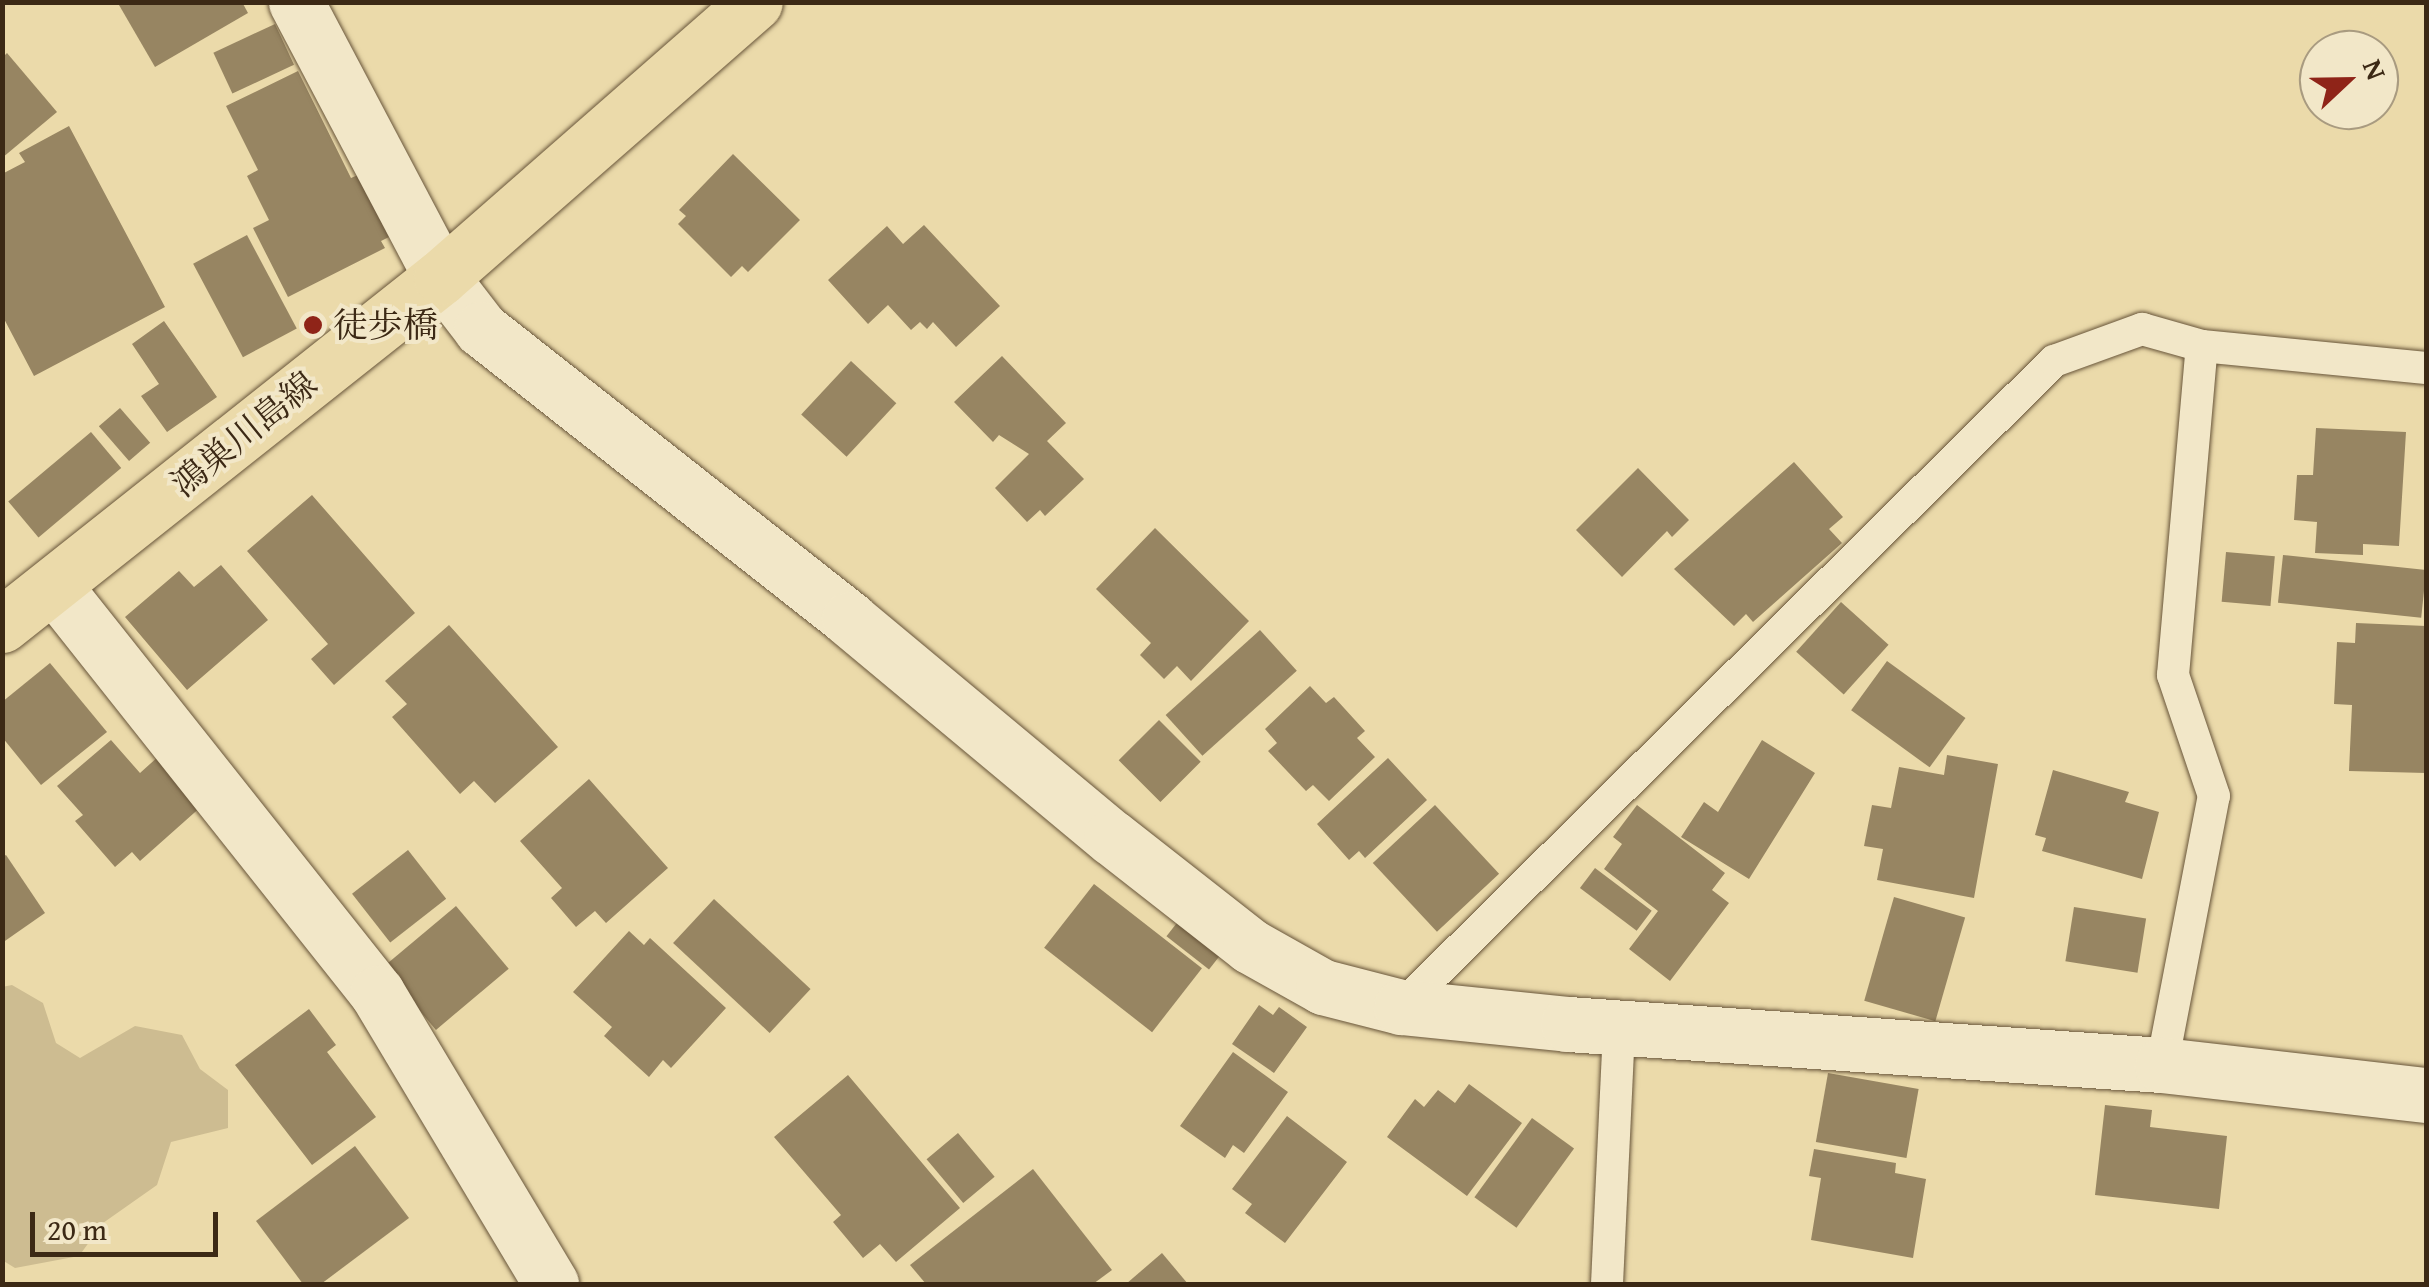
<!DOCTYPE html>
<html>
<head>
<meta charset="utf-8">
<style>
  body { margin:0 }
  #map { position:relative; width:2429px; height:1287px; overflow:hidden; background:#ebdaaa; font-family:"Gentium Book Plus","Noto Serif JP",serif }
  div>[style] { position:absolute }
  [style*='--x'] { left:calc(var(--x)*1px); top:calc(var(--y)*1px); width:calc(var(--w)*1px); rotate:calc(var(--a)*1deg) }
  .green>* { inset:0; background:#cdbc91 }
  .building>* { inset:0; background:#978562; transform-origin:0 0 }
  .roads { filter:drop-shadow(0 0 2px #68553a) drop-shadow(0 0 2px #68553a) }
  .lane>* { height:32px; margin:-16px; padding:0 16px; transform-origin:16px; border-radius:16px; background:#f2e7c8 }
  .street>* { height:55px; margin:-27.5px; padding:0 27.5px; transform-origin:27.5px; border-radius:27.5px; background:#f2e7c8 }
  .primary>* { height:55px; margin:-27.5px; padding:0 27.5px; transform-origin:27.5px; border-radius:27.5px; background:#ebdaaa }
  .dots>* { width:28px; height:28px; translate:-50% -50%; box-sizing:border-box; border:5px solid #f2e7c8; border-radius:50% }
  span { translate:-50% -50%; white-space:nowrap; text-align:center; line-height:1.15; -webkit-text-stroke:8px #f2e7c8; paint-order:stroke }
  .poi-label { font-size:35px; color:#3c2915 }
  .left { translate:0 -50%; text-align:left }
  .street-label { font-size:35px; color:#3c2915 }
  .frame { position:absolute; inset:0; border:5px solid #3c2915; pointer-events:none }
  .north { position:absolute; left:2299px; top:30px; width:100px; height:100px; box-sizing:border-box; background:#f2e7c8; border:2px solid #a99b80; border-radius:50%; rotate:68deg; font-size:28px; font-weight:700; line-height:40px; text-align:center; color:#3c2915 }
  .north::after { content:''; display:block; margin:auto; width:35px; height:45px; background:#8f2418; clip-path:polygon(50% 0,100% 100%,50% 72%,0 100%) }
  .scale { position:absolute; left:30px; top:1212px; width:188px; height:45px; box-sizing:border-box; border:5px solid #3c2915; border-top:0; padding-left:12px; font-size:30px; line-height:35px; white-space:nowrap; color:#3c2915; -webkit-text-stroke:8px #f2e7c8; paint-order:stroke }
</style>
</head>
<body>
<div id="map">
  <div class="green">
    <div style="clip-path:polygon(12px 985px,43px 1003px,56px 1043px,80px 1058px,135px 1026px,182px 1035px,200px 1069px,228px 1090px,228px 1128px,171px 1142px,157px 1185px,103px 1223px,79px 1256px,15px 1268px,2px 1260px,2px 987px)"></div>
  </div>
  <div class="building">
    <div style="clip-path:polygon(242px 2px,248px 13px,155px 67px,119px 5px)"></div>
    <div style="left:275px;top:24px;width:45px;height:68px;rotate:65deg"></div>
    <div style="clip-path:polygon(7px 53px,57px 112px,2px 158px,2px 58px)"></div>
    <div style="clip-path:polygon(298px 71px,351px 178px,365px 172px,399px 232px,381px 241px,385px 248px,288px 297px,253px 228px,269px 220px,247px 176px,258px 170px,226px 106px)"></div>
    <div style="clip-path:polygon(69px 126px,165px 307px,34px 376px,2px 315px,2px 174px,25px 162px,19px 153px)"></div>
    <div style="clip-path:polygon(733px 154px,800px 220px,748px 272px,742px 266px,731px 277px,678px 224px,686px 216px,679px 210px)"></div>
    <div style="clip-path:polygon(924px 225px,1000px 306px,956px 347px,933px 322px,927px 329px,920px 322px,911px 330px,888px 305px,868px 324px,828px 280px,887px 226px,903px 244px)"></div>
    <div style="left:247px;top:235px;width:106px;height:61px;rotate:62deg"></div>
    <div style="clip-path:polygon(164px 321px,217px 397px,167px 432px,141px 396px,159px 384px,132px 344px)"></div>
    <div style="clip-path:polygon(1002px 356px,1066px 423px,1047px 441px,1084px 479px,1045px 516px,1040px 510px,1027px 522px,995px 488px,1029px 454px,999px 435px,993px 442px,954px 402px)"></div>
    <div style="left:851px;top:361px;width:62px;height:73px;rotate:43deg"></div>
    <div style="left:120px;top:408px;width:46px;height:28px;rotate:49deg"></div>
    <div style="clip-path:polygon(2316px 428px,2406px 432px,2399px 546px,2363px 544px,2363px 555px,2315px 553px,2317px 522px,2294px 520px,2297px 475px,2313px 475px)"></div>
    <div style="left:91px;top:432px;width:47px;height:108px;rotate:50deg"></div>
    <div style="clip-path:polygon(1794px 462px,1843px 517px,1829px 529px,1842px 543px,1753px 622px,1746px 614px,1734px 626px,1674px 569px)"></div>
    <div style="clip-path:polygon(1638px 468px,1689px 520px,1672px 537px,1667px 531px,1622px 577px,1576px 530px)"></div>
    <div style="clip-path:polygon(312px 495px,415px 613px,334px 685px,311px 659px,328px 644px,247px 551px)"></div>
    <div style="clip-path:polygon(1155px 528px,1249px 621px,1191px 681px,1177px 666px,1164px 679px,1140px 655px,1151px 643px,1096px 589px)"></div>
    <div style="left:2226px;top:552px;width:49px;height:50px;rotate:5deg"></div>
    <div style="left:2283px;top:555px;width:144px;height:48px;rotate:6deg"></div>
    <div style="clip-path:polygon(221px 565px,268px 620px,187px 690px,125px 617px,179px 571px,194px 587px)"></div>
    <div style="left:1841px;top:602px;width:64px;height:67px;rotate:42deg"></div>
    <div style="clip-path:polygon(2356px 623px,2426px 626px,2426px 773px,2349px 771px,2352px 705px,2334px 704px,2337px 642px,2355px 643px)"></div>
    <div style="clip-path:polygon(449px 625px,558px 747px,495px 803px,474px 781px,460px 794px,392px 717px,407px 704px,385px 681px)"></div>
    <div style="left:1260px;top:630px;width:55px;height:127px;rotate:48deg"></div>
    <div style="left:1887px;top:661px;width:97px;height:61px;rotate:36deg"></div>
    <div style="clip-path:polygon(50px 663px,107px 732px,41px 785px,2px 737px,2px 702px)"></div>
    <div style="clip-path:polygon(1310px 686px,1326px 703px,1334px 697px,1365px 731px,1357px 738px,1375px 757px,1329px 801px,1313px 785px,1306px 791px,1268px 751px,1277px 743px,1265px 729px)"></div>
    <div style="left:1159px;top:720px;width:59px;height:57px;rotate:45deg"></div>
    <div style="clip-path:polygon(111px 740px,140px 773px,160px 755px,203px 805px,140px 861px,132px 852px,115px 867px,75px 821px,83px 815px,57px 786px)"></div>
    <div style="clip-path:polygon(1762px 740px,1815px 773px,1749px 879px,1681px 837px,1704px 802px,1718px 812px)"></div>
    <div style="clip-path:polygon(1947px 755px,1998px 764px,1974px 898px,1877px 880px,1883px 849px,1864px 846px,1872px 805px,1891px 808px,1899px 767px,1944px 775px)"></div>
    <div style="clip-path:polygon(1388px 758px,1427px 800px,1365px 858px,1359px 851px,1349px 860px,1317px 824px)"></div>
    <div style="clip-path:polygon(2053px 770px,2129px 792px,2125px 802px,2159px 812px,2142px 879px,2042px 851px,2046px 838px,2035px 835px)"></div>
    <div style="clip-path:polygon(589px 779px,668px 868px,606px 923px,595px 911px,576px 927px,551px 898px,562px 888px,520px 841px)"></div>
    <div style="left:1435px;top:805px;width:94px;height:85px;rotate:47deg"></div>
    <div style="clip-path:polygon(1637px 805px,1725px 873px,1712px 890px,1729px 903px,1670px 981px,1629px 949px,1658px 911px,1604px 869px,1622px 844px,1613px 837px)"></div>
    <div style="left:408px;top:850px;width:62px;height:71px;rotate:52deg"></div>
    <div style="clip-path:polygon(6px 855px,45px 913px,2px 943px,2px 857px)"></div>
    <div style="left:1595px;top:868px;width:71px;height:25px;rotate:37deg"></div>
    <div style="left:1094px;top:884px;width:137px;height:81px;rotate:38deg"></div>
    <div style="left:1894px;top:897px;width:74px;height:108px;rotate:16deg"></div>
    <div style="left:714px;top:899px;width:132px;height:60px;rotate:43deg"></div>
    <div style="left:456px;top:906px;width:82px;height:95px;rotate:50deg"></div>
    <div style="left:2074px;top:907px;width:73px;height:55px;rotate:9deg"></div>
    <div style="left:1180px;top:919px;width:54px;height:22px;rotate:38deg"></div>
    <div style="clip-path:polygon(629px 931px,644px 945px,650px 938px,726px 1008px,671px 1068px,663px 1060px,649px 1077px,604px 1036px,612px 1027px,573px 992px)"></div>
    <div style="clip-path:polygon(1259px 1005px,1273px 1015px,1279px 1007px,1307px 1027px,1274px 1073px,1232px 1044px)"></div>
    <div style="clip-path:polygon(309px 1009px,336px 1045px,327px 1052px,376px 1117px,312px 1165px,235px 1065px)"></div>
    <div style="clip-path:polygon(1233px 1052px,1288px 1092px,1244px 1153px,1233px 1145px,1225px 1158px,1180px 1126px)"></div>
    <div style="left:1828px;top:1073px;width:92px;height:70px;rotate:10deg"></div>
    <div style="clip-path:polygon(848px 1075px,960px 1208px,896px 1262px,880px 1244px,863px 1258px,833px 1222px,841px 1215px,774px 1137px)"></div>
    <div style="clip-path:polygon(1469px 1084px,1522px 1123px,1467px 1196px,1387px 1137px,1415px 1099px,1424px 1107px,1438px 1090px,1455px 1103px)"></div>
    <div style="clip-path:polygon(2105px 1105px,2152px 1110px,2150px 1127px,2227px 1136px,2219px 1209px,2095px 1195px)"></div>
    <div style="clip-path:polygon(1287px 1116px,1347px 1162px,1285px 1243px,1245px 1213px,1252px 1204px,1232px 1189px)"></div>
    <div style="left:1532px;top:1118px;width:52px;height:98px;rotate:36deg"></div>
    <div style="left:958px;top:1133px;width:57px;height:41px;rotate:50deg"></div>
    <div style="clip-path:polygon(355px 1146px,409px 1218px,321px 1284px,303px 1284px,256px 1221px)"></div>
    <div style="clip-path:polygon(1814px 1149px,1896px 1163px,1895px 1173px,1926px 1179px,1913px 1258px,1811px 1240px,1821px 1178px,1809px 1176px)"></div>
    <div style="clip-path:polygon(1033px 1169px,1112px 1270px,1093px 1284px,926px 1284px,910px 1265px)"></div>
    <div style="clip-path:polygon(1162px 1253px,1188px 1284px,1126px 1284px)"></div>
  </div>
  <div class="roads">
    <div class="lane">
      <div style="--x:1401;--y:1007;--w:919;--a:-44.69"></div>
      <div style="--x:2054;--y:361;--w:94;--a:-20"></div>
      <div style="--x:2142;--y:329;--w:62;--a:15.8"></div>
      <div style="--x:2202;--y:346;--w:225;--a:5.6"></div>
      <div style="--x:2162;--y:1065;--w:274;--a:-79.1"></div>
      <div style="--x:2214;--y:796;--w:128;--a:-108.7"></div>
      <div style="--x:2173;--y:675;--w:330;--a:-85"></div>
      <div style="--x:1607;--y:1284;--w:256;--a:-87.3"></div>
    </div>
    <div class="street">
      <div style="--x:296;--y:2;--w:311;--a:62.2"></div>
      <div style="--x:441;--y:277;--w:66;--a:52.4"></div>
      <div style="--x:481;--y:329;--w:469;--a:38.2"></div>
      <div style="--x:849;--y:619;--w:341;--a:39.8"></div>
      <div style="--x:1111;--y:837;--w:177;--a:38.1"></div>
      <div style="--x:1250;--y:946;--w:84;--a:29.3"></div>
      <div style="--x:1323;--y:987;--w:81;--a:14.4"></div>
      <div style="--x:1401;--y:1007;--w:168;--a:5.8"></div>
      <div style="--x:1568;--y:1024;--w:595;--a:3.95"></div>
      <div style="--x:2162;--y:1065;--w:266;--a:6.5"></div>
      <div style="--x:54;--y:586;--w:520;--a:51.56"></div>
      <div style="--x:377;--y:993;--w:339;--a:59.1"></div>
    </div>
    <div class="primary">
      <div style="--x:2;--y:625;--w:560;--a:-38.4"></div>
      <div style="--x:441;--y:277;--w:417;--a:-41.2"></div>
    </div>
  </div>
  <div class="dots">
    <div style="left:313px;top:325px;background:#8f2418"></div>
  </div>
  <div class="poi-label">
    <span class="left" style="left:333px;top:325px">徒歩橋</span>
  </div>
  <div class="street-label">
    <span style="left:244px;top:434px;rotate:-39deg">鴻巣川島線</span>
  </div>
  <div class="frame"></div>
  <div class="north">N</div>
  <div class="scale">20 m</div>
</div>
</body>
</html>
